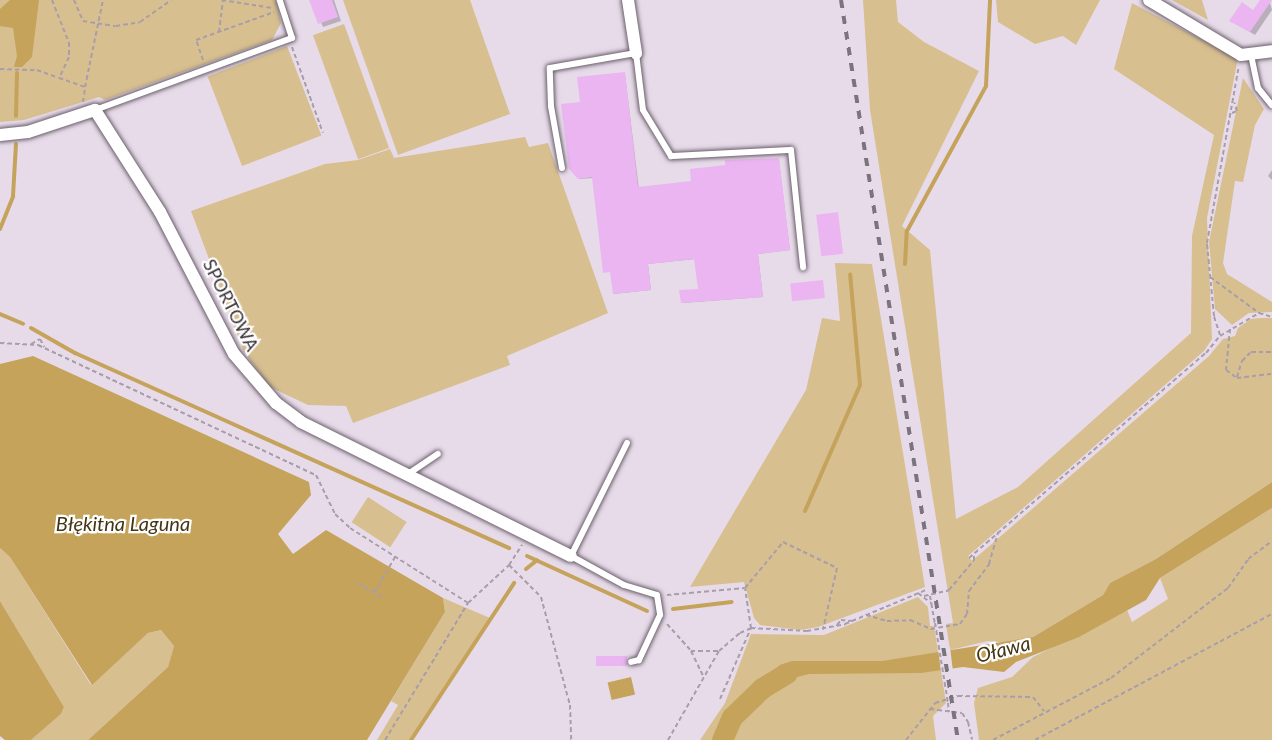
<!DOCTYPE html>
<html>
<head>
<meta charset="utf-8">
<style>
  body { margin:0 }
  #map { position:relative; width:1272px; height:740px; overflow:hidden; background:#e7dbe9; font-family:Lato,sans-serif }
  div>[style] { position:absolute }
  [style*='--x'] { left:calc(var(--x)*1px); top:calc(var(--y)*1px); width:calc(var(--w)*1px); rotate:calc(var(--a)*1deg) }
  .green>* { inset:0; background:#d7bf90; transform-origin:0 0 }
  .water>* { inset:0; background:#c5a35b; transform-origin:0 0 }
  .pier>* { inset:0; background:#e7dbe9; transform-origin:0 0 }
  .shadow>* { inset:0; background:#0003 }
  .stream>* { height:4px; margin:-2px; padding:0 2px; transform-origin:2px; border-radius:2px; background:#c5a35b }
  .river>* { height:21px; margin:-10.5px; padding:0 10.5px; transform-origin:10.5px; border-radius:10.5px; background:#c5a35b }
  .building>* { inset:0; background:#eab5f1; transform-origin:0 0 }
  .path>* { height:2px; margin-top:-1px; transform-origin:0; background:repeating-linear-gradient(90deg,#a89ea9 0 4.5px,transparent 0 7.5px) }
  .roads { filter:drop-shadow(0 0 2px #6a5f6b) drop-shadow(0 0 2px #6a5f6b) }
  .lane>* { height:6px; margin:-3px; padding:0 3px; transform-origin:3px; border-radius:3px; background:#fff }
  .street>* { height:12px; margin:-6px; padding:0 6px; transform-origin:6px; border-radius:6px; background:#fff }
  .rail>* { height:4px; margin-top:-2px; transform-origin:0; background:repeating-linear-gradient(90deg,#7c747d 0 8px,transparent 0 16px) }
  .path-bridge>* { height:2px; margin-top:-1px; transform-origin:0; background:repeating-linear-gradient(90deg,#a89ea9 0 4.5px,transparent 0 7.5px) }
  span { translate:-50% -50%; white-space:nowrap; text-align:center; line-height:1.15; -webkit-text-stroke:4.5px #fff; paint-order:stroke }
  .street-label { font-size:18px; color:#363137 }
  .water-label { font-size:20px; color:#443515; font-style:italic }
</style>
</head>
<body>
<div id="map">
  <div class="green">
    <div style="clip-path:polygon(0 0,276px 0,281px 23px,272px 40px,105px 100px,99px 97px,24px 120px,0 122px)"></div>
    <div style="clip-path:polygon(343px 0,470px 0,510px 114px,398px 155px)"></div>
    <div style="clip-path:polygon(863px 0,896px 0,898px 22px,924px 42px,979px 71px,902px 226px,930px 250px,956px 519px,1018px 487px,1191px 333px,1192px 236px,1214px 135px,1114px 69px,1132px 3px,1235px 57px,1237px 63px,1207px 218px,1212px 339px,1204px 351px,968px 556px,972px 561px,1209px 356px,1223px 339px,1235px 336px,1238px 328px,1251px 319px,1261px 318px,1272px 318px,1272px 482px,1156px 559px,1110px 583px,1103px 595px,1033px 637px,1012px 643px,988px 641px,950px 650px,946px 624px,953px 623px,870px 110px)"></div>
    <div style="clip-path:polygon(996px 0,1100px 0,1076px 45px,1063px 36px,1035px 44px,998px 22px)"></div>
    <div style="clip-path:polygon(1172px 0,1202px 0,1208px 20px)"></div>
    <div style="left:344px;top:24px;width:132px;height:33px;rotate:70deg"></div>
    <div style="left:287px;top:46px;width:96px;height:85px;rotate:69deg"></div>
    <div style="clip-path:polygon(1243px 78px,1264px 109px,1255px 125px,1243px 182px,1235px 181px,1223px 263px,1227px 274px,1272px 302px,1272px 312px,1249px 313px,1232px 325px,1215px 309px,1209px 242px)"></div>
    <div style="clip-path:polygon(525px 137px,529px 147px,548px 143px,608px 313px,507px 356px,510px 365px,353px 423px,346px 406px,308px 405px,270px 387px,244px 352px,191px 211px,325px 164px,358px 160px,390px 149px,394px 158px)"></div>
    <div style="clip-path:polygon(835px 263px,872px 264px,925px 587px,818px 627px,800px 630px,760px 625px,754px 618px,744px 582px,690px 587px,806px 390px,822px 318px,840px 321px)"></div>
    <div style="left:368px;top:497px;width:46px;height:30px;rotate:33deg"></div>
    <div style="clip-path:polygon(1272px 508px,1272px 740px,979px 740px,974px 703px,978px 688px,1012px 677px,1033px 657px,1127px 610px,1132px 622px,1168px 599px,1160px 578px)"></div>
    <div style="clip-path:polygon(0 548px,10px 557px,91px 685px,148px 633px,161px 630px,174px 646px,168px 667px,88px 740px,31px 740px,61px 714px,64px 707px,0 601px)"></div>
    <div style="clip-path:polygon(918px 597px,928px 607px,930px 626px,934px 626px,946px 703px,933px 716px,936px 740px,700px 740px,725px 703px,751px 634px,824px 635px)"></div>
    <div style="clip-path:polygon(443px 598px,490px 618px,409px 740px,377px 740px,398px 705px,391px 701px,445px 612px)"></div>
  </div>
  <div class="water">
    <div style="clip-path:polygon(10px 0,39px 0,32px 57px,22px 67px,14px 67px,17px 56px,13px 28px,0 26px,0 9px)"></div>
    <div style="clip-path:polygon(33px 356px,309px 482px,311px 495px,278px 534px,293px 554px,326px 530px,443px 598px,445px 612px,367px 740px,88px 740px,168px 667px,174px 646px,161px 630px,148px 633px,92px 685px,10px 557px,0 548px,0 364px)"></div>
    <div style="clip-path:polygon(1272px 482px,1272px 508px,1160px 578px,1146px 600px,1079px 637px,1016px 662px,1004px 672px,963px 667px,921px 673px,809px 674px,782px 681px,765px 693px,758px 683px,780px 665px,792px 661px,882px 661px,1033px 637px,1103px 595px,1110px 583px,1156px 559px)"></div>
    <div style="clip-path:polygon(0 601px,64px 707px,61px 714px,31px 740px,5px 740px,0 736px)"></div>
    <div style="left:631px;top:677px;width:18px;height:24px;rotate:77deg"></div>
  </div>
  <div class="pier">
    <div style="left:950px;top:647px;width:23px;height:12px;rotate:83deg"></div>
  </div>
  <div class="shadow">
    <div style="clip-path:polygon(311px 0,334px 0,341px 21px,323px 27px)"></div>
    <div style="clip-path:polygon(1262px 0,1270px 3px,1272px 10px,1255px 35px,1231px 21px,1254px 12px)"></div>
    <div style="clip-path:polygon(625px 74px,639px 189px,693px 183px,779px 161px,790px 250px,758px 254px,763px 297px,683px 303px,700px 290px,696px 259px,648px 264px,651px 290px,614px 294px,611px 272px,605px 272px,593px 178px,580px 179px,570px 168px,582px 103px)"></div>
    <div style="clip-path:polygon(1272px 170px,1272px 180px,1268px 176px)"></div>
  </div>
  <div class="stream">
    <div style="--x:16;--y:116;--w:43;--a:-88.7"></div>
    <div style="--x:0;--y:229;--w:35;--a:-68"></div>
    <div style="--x:13;--y:196;--w:52;--a:-86.7"></div>
    <div style="--x:905;--y:264;--w:33;--a:-87"></div>
    <div style="--x:907;--y:231;--w:165;--a:-61.4"></div>
    <div style="--x:986;--y:86;--w:86;--a:-87.3"></div>
    <div style="--x:0;--y:314;--w:25;--a:23"></div>
    <div style="--x:31;--y:328;--w:51;--a:29.6"></div>
    <div style="--x:75;--y:353;--w:476;--a:24.2"></div>
    <div style="--x:805;--y:511;--w:137;--a:-66.4"></div>
    <div style="--x:860;--y:385;--w:111;--a:-95.1"></div>
    <div style="--x:527;--y:556;--w:132;--a:24.6"></div>
    <div style="--x:526;--y:569;--w:14;--a:-39"></div>
    <div style="--x:673;--y:609;--w:59;--a:-6.8"></div>
    <div style="--x:411;--y:740;--w:188;--a:-56.7"></div>
  </div>
  <div class="river">
    <div style="--x:722;--y:740;--w:25;--a:-67"></div>
    <div style="--x:732;--y:717;--w:42;--a:-44"></div>
    <div style="--x:762;--y:688;--w:29;--a:-31"></div>
  </div>
  <div class="building">
    <div style="clip-path:polygon(309px 0,332px 0,338px 17px,318px 24px)"></div>
    <div style="clip-path:polygon(1260px 0,1272px 0,1250px 32px,1229px 21px,1242px 2px,1253px 10px)"></div>
    <div style="clip-path:polygon(625px 72px,638px 187px,691px 181px,690px 169px,725px 165px,725px 160px,779px 158px,790px 250px,758px 254px,763px 297px,681px 303px,679px 290px,698px 289px,694px 259px,648px 264px,651px 290px,613px 294px,610px 272px,603px 273px,592px 177px,578px 179px,569px 169px,561px 104px,580px 102px,577px 77px)"></div>
    <div style="left:838px;top:212px;width:42px;height:22px;rotate:83deg"></div>
    <div style="left:823px;top:280px;width:18px;height:33px;rotate:84deg"></div>
    <div style="left:627px;top:656px;width:10px;height:31px;rotate:90deg"></div>
  </div>
  <div class="path">
    <div style="--x:52;--y:0;--w:46;--a:68.4"></div>
    <div style="--x:69;--y:43;--w:14;--a:90"></div>
    <div style="--x:69;--y:57;--w:23;--a:115"></div>
    <div style="--x:59;--y:78;--w:28;--a:19"></div>
    <div style="--x:85;--y:87;--w:89;--a:-78.3"></div>
    <div style="--x:74;--y:0;--w:23;--a:67"></div>
    <div style="--x:83;--y:21;--w:33;--a:9"></div>
    <div style="--x:116;--y:26;--w:24;--a:-9"></div>
    <div style="--x:140;--y:22;--w:38;--a:-35"></div>
    <div style="--x:222;--y:0;--w:51;--a:9.1"></div>
    <div style="--x:219;--y:32;--w:32;--a:-83"></div>
    <div style="--x:292;--y:47;--w:91;--a:70.2"></div>
    <div style="--x:203;--y:60;--w:21;--a:-109"></div>
    <div style="--x:196;--y:40;--w:83;--a:-19.7"></div>
    <div style="--x:0;--y:69;--w:37;--a:2"></div>
    <div style="--x:37;--y:70;--w:23;--a:20"></div>
    <div style="--x:83;--y:102;--w:15;--a:-82"></div>
    <div style="--x:1232;--y:113;--w:5;--a:-22"></div>
    <div style="--x:1237;--y:111;--w:9;--a:-108"></div>
    <div style="--x:1210;--y:277;--w:61;--a:36.3"></div>
    <div style="--x:1259;--y:313;--w:14;--a:17"></div>
    <div style="--x:1230;--y:329;--w:41;--a:95.6"></div>
    <div style="--x:1226;--y:370;--w:14;--a:36"></div>
    <div style="--x:1237;--y:378;--w:35;--a:-7"></div>
    <div style="--x:1220;--y:335;--w:20;--a:-108"></div>
    <div style="--x:1214;--y:316;--w:73;--a:-95.5"></div>
    <div style="--x:1207;--y:243;--w:180;--a:-79.8"></div>
    <div style="--x:0;--y:343;--w:38;--a:3"></div>
    <div style="--x:38;--y:345;--w:307;--a:25.1"></div>
    <div style="--x:316;--y:475;--w:43;--a:64"></div>
    <div style="--x:335;--y:514;--w:21;--a:43"></div>
    <div style="--x:350;--y:528;--w:140;--a:32.4"></div>
    <div style="--x:31;--y:344;--w:10;--a:-29"></div>
    <div style="--x:40;--y:339;--w:9;--a:63"></div>
    <div style="--x:1237;--y:377;--w:17;--a:-73"></div>
    <div style="--x:1242;--y:361;--w:13;--a:-45"></div>
    <div style="--x:1251;--y:352;--w:21;--a:0"></div>
    <div style="--x:969;--y:558;--w:313;--a:-40.9"></div>
    <div style="--x:1206;--y:353;--w:22;--a:-51"></div>
    <div style="--x:1220;--y:336;--w:45;--a:-30.5"></div>
    <div style="--x:509;--y:565;--w:45;--a:45"></div>
    <div style="--x:541;--y:597;--w:112;--a:75"></div>
    <div style="--x:570;--y:705;--w:35;--a:88"></div>
    <div style="--x:358;--y:583;--w:29;--a:31"></div>
    <div style="--x:374;--y:593;--w:42;--a:-59.7"></div>
    <div style="--x:918;--y:593;--w:18;--a:38"></div>
    <div style="--x:667;--y:595;--w:78;--a:-5.1"></div>
    <div style="--x:745;--y:588;--w:60;--a:-50.4"></div>
    <div style="--x:783;--y:542;--w:60;--a:25.7"></div>
    <div style="--x:837;--y:568;--w:63;--a:102.9"></div>
    <div style="--x:924;--y:596;--w:26;--a:-13"></div>
    <div style="--x:949;--y:590;--w:39;--a:-50"></div>
    <div style="--x:974;--y:560;--w:6;--a:-90"></div>
    <div style="--x:930;--y:596;--w:27;--a:80"></div>
    <div style="--x:866;--y:615;--w:22;--a:16"></div>
    <div style="--x:887;--y:621;--w:23;--a:-2"></div>
    <div style="--x:910;--y:620;--w:23;--a:23"></div>
    <div style="--x:931;--y:629;--w:29;--a:-10"></div>
    <div style="--x:960;--y:624;--w:12;--a:-55"></div>
    <div style="--x:967;--y:614;--w:23;--a:-85"></div>
    <div style="--x:969;--y:591;--w:34;--a:-53"></div>
    <div style="--x:989;--y:564;--w:33;--a:-74"></div>
    <div style="--x:667;--y:624;--w:36;--a:48"></div>
    <div style="--x:691;--y:651;--w:30;--a:64"></div>
    <div style="--x:837;--y:625;--w:6;--a:-51"></div>
    <div style="--x:841;--y:620;--w:11;--a:5"></div>
    <div style="--x:691;--y:651;--w:27;--a:0"></div>
    <div style="--x:720;--y:699;--w:77;--a:-66.4"></div>
    <div style="--x:751;--y:628;--w:40;--a:-98.5"></div>
    <div style="--x:948;--y:703;--w:9;--a:84"></div>
    <div style="--x:930;--y:709;--w:32;--a:7"></div>
    <div style="--x:962;--y:713;--w:11;--a:56"></div>
    <div style="--x:968;--y:722;--w:18;--a:77"></div>
    <div style="--x:385;--y:740;--w:160;--a:-58.8"></div>
    <div style="--x:468;--y:603;--w:56;--a:-42.8"></div>
    <div style="--x:509;--y:565;--w:24;--a:-57"></div>
    <div style="--x:668;--y:740;--w:103;--a:-60.2"></div>
    <div style="--x:719;--y:651;--w:28;--a:-41"></div>
    <div style="--x:740;--y:633;--w:12;--a:-24"></div>
    <div style="--x:751;--y:628;--w:56;--a:3.1"></div>
    <div style="--x:807;--y:631;--w:39;--a:-10"></div>
    <div style="--x:845;--y:624;--w:88;--a:-22.8"></div>
    <div style="--x:906;--y:740;--w:47;--a:-51.9"></div>
    <div style="--x:935;--y:703;--w:24;--a:-17"></div>
    <div style="--x:958;--y:696;--w:75;--a:0.8"></div>
    <div style="--x:1033;--y:697;--w:18;--a:52"></div>
    <div style="--x:993;--y:740;--w:133;--a:-27.7"></div>
    <div style="--x:1111;--y:678;--w:148;--a:-37.6"></div>
    <div style="--x:1228;--y:588;--w:35;--a:-55"></div>
    <div style="--x:1248;--y:559;--w:30;--a:-37"></div>
    <div style="--x:1035;--y:740;--w:268;--a:-28"></div>
  </div>
  <div class="roads">
    <div class="lane">
      <div style="--x:1251;--y:55;--w:34;--a:78"></div>
      <div style="--x:1258;--y:88;--w:22;--a:51"></div>
      <div style="--x:95;--y:110;--w:210;--a:-20.1"></div>
      <div style="--x:292;--y:38;--w:40;--a:-108"></div>
      <div style="--x:562;--y:168;--w:63;--a:-100.1"></div>
      <div style="--x:551;--y:106;--w:38;--a:-92"></div>
      <div style="--x:550;--y:68;--w:87;--a:-9.9"></div>
      <div style="--x:636;--y:53;--w:57;--a:83"></div>
      <div style="--x:643;--y:110;--w:54;--a:58.7"></div>
      <div style="--x:671;--y:156;--w:120;--a:-2.9"></div>
      <div style="--x:791;--y:150;--w:118;--a:84.1"></div>
      <div style="--x:627;--y:443;--w:126;--a:116.4"></div>
      <div style="--x:571;--y:556;--w:60;--a:28.7"></div>
      <div style="--x:624;--y:585;--w:34;--a:17"></div>
      <div style="--x:657;--y:595;--w:20;--a:81"></div>
      <div style="--x:660;--y:615;--w:50;--a:115"></div>
      <div style="--x:639;--y:660;--w:8;--a:166"></div>
      <div style="--x:408;--y:474;--w:36;--a:-34"></div>
    </div>
    <div class="street">
      <div style="--x:628;--y:0;--w:54;--a:81.4"></div>
      <div style="--x:1149;--y:0;--w:107;--a:30.9"></div>
      <div style="--x:1241;--y:55;--w:31;--a:-7"></div>
      <div style="--x:0;--y:135;--w:28;--a:-6"></div>
      <div style="--x:28;--y:132;--w:71;--a:-18.2"></div>
      <div style="--x:95;--y:110;--w:121;--a:57.5"></div>
      <div style="--x:160;--y:212;--w:160;--a:62.5"></div>
      <div style="--x:234;--y:354;--w:65;--a:49.4"></div>
      <div style="--x:276;--y:403;--w:31;--a:37"></div>
      <div style="--x:301;--y:422;--w:301;--a:26.4"></div>
    </div>
  </div>
  <div class="rail">
    <div style="--x:841;--y:0;--w:749;--a:81.02"></div>
  </div>
  <div class="path-bridge">
    <div style="--x:935;--y:623;--w:81;--a:80.8"></div>
  </div>
  <div class="street-label">
    <span style="left:231px;top:305px;rotate:63deg">SPORTOWA</span>
  </div>
  <div class="water-label">
    <span style="left:123px;top:523px">Błękitna Laguna</span>
    <span style="left:1003px;top:649px;rotate:-14deg">Oława</span>
  </div>
</div>
</body>
</html>
